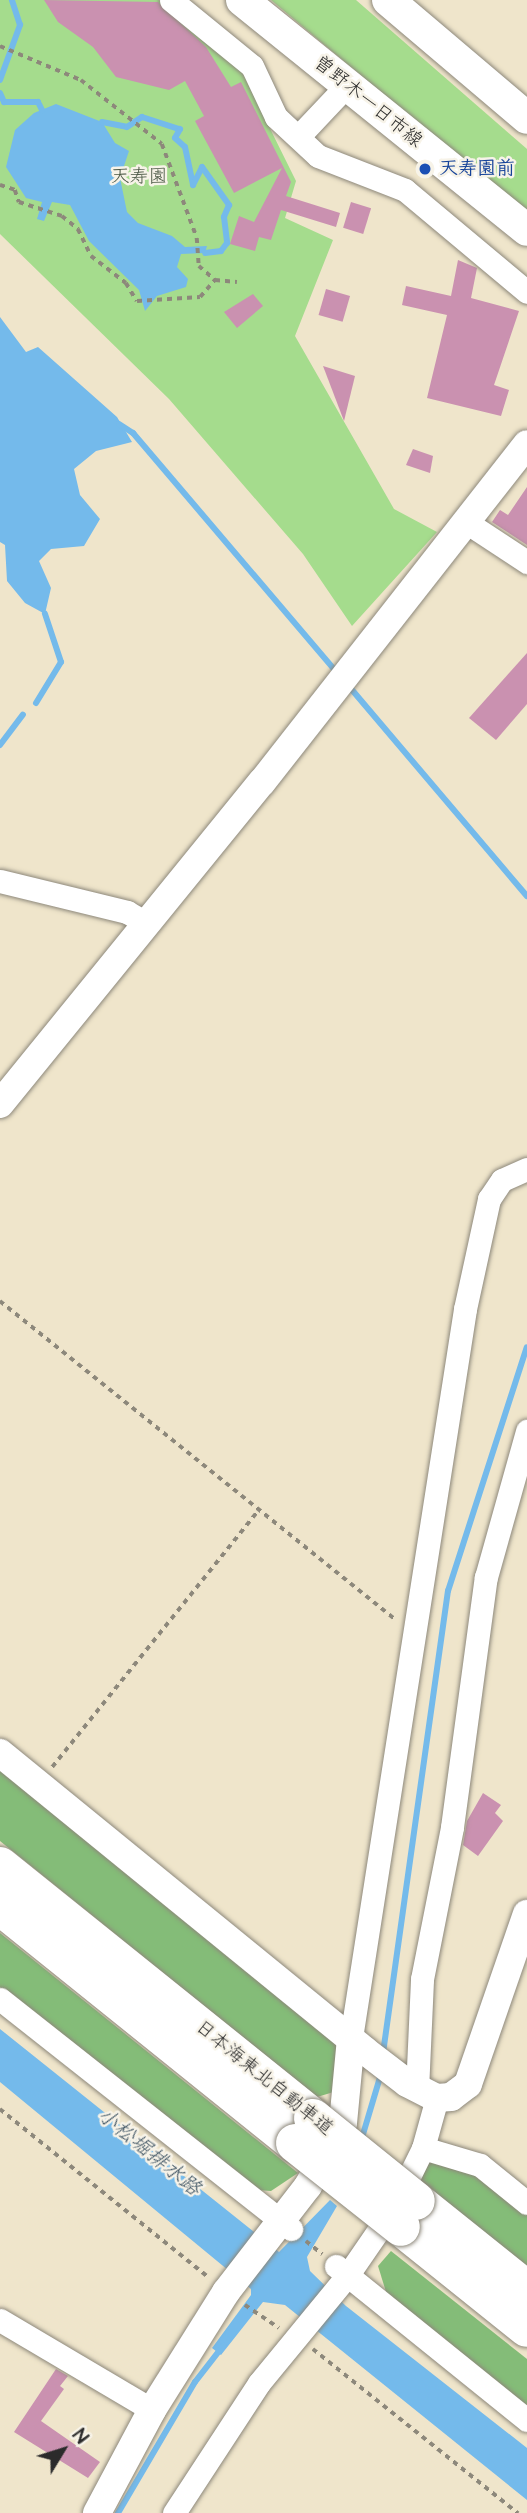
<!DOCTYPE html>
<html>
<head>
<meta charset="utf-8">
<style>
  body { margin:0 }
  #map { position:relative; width:527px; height:2513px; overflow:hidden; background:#efe5cb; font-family:"Architects Daughter","Klee One",sans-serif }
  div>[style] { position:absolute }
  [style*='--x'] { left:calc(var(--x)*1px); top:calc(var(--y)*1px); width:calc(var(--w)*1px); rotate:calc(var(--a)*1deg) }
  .green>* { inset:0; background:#a5dc8d }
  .forest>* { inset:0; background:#84bc78 }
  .water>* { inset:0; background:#74baeb }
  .stream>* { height:6px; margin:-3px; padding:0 3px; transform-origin:3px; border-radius:3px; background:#74baeb }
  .building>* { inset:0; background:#ca91b0; transform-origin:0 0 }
  .path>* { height:3.5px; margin-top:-1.75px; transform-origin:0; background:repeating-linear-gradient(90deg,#8d887b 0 5px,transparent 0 10px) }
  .roads { filter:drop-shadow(0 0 2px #8d887b) drop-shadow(0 0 2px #8d887b) }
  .minor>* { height:23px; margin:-11.5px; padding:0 11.5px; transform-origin:11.5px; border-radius:11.5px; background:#fff }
  .tertiary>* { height:28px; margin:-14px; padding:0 14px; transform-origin:14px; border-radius:14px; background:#fff }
  .secondary>* { height:32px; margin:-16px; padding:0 16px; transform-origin:16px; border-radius:16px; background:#fff }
  .motorway>* { height:38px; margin:-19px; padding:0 19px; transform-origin:19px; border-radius:19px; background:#fff }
  .bridges { filter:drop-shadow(0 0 2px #8d887b) drop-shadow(0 0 2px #8d887b) }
  .motorway-bridge>* { height:38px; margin:-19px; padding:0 19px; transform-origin:19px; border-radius:19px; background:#fff }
  .dots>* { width:19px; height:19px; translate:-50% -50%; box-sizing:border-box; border:4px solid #f7f3e8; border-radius:50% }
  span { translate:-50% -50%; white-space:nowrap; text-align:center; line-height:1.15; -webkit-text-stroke:5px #f7f3e8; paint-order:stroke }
  .street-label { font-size:19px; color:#2b2b2b }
  .transit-label { font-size:19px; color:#164399; font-weight:700 }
  .left { translate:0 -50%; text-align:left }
  .park-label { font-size:19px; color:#4a5744 }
  .water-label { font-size:21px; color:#415665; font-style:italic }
  .north { position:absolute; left:28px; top:2415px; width:70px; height:70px; -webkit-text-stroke:5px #f7f3e8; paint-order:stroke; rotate:52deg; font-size:19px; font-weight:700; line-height:28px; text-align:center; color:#2b2b2b }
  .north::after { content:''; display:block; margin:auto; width:24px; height:32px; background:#2b2b2b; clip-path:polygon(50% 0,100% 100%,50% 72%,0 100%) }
</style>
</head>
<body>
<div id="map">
  <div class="green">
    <div style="clip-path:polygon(0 0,159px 0,237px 62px,296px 181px,285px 218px,333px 240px,295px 336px,394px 509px,437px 532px,352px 626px,303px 554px,169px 399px,0 234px)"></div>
    <div style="clip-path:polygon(271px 0,356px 0,527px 149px,527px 215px)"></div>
  </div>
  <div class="forest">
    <div style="clip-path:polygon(0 1762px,330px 2028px,342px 2055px,337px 2091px,317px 2097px,0 1841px)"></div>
    <div style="clip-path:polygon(0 1933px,298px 2173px,271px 2191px,257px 2190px,0 1989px)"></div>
    <div style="clip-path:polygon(430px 2157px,471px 2162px,527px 2202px,527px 2269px,420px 2182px)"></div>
    <div style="clip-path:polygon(391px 2251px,527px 2359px,527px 2409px,387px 2295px,378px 2266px)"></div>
  </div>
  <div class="water">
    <div style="clip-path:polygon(56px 104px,102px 122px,115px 143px,129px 151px,120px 178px,127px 212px,138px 223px,172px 236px,185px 247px,207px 246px,205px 253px,181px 254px,177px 267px,188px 279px,186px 287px,157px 296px,145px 311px,139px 290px,89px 241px,70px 205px,52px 202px,44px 221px,37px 219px,42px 202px,26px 198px,6px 167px,15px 130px,34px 113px)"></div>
    <div style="clip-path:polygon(0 317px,26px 352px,38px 347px,117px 417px,132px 442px,96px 451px,74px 469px,80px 495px,100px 519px,84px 546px,51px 549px,39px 561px,51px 588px,45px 614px,25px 603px,7px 581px,5px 545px,0 542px)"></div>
    <div style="clip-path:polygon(0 2029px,279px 2252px,330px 2200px,337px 2206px,307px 2257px,310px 2271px,346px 2306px,527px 2448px,527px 2500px,285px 2305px,263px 2302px,221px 2355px,212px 2348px,251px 2295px,251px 2289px,0 2082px)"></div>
  </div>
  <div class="stream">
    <div style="--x:0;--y:80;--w:59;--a:-70"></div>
    <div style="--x:20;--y:25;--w:26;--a:-108"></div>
    <div style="--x:0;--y:93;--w:10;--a:66"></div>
    <div style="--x:4;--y:102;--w:34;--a:0"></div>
    <div style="--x:38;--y:102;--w:9;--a:63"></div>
    <div style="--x:102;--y:122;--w:25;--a:11"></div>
    <div style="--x:127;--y:127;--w:18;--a:-34"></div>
    <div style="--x:142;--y:117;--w:40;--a:18"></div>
    <div style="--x:180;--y:129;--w:10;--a:119"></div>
    <div style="--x:175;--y:138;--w:13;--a:42"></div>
    <div style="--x:185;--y:147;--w:39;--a:78"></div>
    <div style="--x:193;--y:185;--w:20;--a:-63"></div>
    <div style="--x:202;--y:167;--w:47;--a:54.6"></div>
    <div style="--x:229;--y:205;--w:13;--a:113"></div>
    <div style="--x:224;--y:217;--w:26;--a:83"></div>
    <div style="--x:227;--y:243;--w:10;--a:127"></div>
    <div style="--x:221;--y:251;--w:16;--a:173"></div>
    <div style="--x:119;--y:424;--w:17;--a:33"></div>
    <div style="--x:133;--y:433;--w:315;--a:49.6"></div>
    <div style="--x:347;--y:684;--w:278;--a:49.7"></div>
    <div style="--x:36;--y:703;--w:48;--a:-58.6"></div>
    <div style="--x:61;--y:662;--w:51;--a:-108.4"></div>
    <div style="--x:0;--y:745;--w:38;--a:-53"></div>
    <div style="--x:383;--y:2053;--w:467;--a:-82"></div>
    <div style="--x:448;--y:1591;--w:256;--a:-72.1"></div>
    <div style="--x:361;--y:2141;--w:70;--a:-73.4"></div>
    <div style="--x:118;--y:2513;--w:152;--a:-59.6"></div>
    <div style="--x:195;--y:2382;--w:46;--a:-52.1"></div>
  </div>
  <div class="building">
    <div style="clip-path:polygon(44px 0,158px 2px,206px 47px,231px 87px,241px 82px,291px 182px,286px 196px,340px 213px,336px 227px,281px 210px,271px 240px,259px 237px,255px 251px,230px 244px,239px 216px,254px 222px,282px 168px,234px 193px,195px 121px,204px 116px,185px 81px,169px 90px,116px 77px,93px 47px,58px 22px)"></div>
    <div style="left:351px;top:202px;width:21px;height:27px;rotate:17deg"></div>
    <div style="clip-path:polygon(458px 260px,477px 268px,471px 298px,519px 311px,494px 385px,509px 390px,501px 416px,427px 398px,447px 315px,402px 305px,406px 286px,451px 296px)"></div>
    <div style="left:326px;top:289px;width:25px;height:27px;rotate:16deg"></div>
    <div style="clip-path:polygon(253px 294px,263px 306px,237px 328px,224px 312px)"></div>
    <div style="clip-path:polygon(323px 366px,355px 376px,344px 421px)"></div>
    <div style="clip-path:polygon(413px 449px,433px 456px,430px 473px,406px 465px)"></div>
    <div style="clip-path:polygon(527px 487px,527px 545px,492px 522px,500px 510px,508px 515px)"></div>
    <div style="clip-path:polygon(527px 653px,527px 704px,496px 740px,469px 718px)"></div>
    <div style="clip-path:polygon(483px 1793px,501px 1805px,495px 1813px,503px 1821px,478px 1856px,463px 1845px,467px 1821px)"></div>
    <div style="clip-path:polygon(56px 2369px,68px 2376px,60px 2386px,64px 2389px,41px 2421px,100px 2462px,88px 2478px,14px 2432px)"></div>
  </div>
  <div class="path">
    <div style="--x:0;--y:46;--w:88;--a:22.8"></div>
    <div style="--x:81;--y:80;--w:103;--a:38.3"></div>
    <div style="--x:162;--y:144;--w:100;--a:69.6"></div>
    <div style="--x:197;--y:238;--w:28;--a:86"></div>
    <div style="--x:199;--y:266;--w:21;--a:41"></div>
    <div style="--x:215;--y:280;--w:22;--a:5"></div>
    <div style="--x:0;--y:185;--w:16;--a:18"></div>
    <div style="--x:15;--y:190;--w:13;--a:72"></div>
    <div style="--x:19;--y:202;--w:45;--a:18"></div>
    <div style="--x:62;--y:216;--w:21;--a:39"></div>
    <div style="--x:78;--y:229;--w:30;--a:64"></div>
    <div style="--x:91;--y:256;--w:44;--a:37.6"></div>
    <div style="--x:126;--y:283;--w:21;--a:59"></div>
    <div style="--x:137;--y:301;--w:63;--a:-3.6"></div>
    <div style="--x:200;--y:297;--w:23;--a:-49"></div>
    <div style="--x:0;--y:1301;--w:509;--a:38.85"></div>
    <div style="--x:52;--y:1767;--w:330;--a:-51.2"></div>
    <div style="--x:0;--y:2109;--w:267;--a:38.9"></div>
    <div style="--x:306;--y:2241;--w:21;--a:39"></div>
    <div style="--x:245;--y:2305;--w:41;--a:34.1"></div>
    <div style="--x:313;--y:2349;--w:263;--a:38.7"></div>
  </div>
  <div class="roads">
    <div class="minor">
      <div style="--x:171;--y:0;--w:104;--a:39.2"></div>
      <div style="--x:252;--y:66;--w:56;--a:64.8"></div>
      <div style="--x:276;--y:117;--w:57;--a:42.9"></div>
      <div style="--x:318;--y:156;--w:93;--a:21.3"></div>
      <div style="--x:405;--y:190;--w:159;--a:39.9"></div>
      <div style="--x:298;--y:137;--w:71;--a:-46.7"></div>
      <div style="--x:466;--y:522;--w:73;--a:33.3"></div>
      <div style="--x:0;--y:881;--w:131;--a:13.7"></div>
      <div style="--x:127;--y:912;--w:24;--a:30"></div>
      <div style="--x:0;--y:1999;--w:371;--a:38.3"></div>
      <div style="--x:351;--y:2038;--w:738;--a:-81.11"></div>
      <div style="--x:465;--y:1309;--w:113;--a:-77.7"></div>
      <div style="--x:489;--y:1199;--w:23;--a:-56"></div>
      <div style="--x:502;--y:1180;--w:27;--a:-24"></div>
      <div style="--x:417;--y:2090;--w:111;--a:-87.4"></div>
      <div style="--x:422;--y:1979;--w:155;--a:-78.8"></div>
      <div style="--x:452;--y:1827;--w:252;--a:-82.3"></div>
      <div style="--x:486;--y:1577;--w:152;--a:-74.3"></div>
      <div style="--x:423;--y:2148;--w:59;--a:16.6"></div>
      <div style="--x:480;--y:2165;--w:60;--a:39"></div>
      <div style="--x:336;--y:2266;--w:245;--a:38.9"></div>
      <div style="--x:0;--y:2320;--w:177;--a:30.6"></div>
      <div style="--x:174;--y:2513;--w:155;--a:-56.8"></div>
      <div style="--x:259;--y:2383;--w:139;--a:-50.6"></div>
      <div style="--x:347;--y:2276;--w:81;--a:-55.5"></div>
      <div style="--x:393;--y:2209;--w:68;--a:-63.8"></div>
      <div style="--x:423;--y:2148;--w:52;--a:-74.4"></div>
    </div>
    <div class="tertiary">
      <div style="--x:0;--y:1104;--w:415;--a:-50.9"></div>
      <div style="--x:262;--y:782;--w:429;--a:-51.9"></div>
      <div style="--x:0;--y:1753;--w:470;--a:39.2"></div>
      <div style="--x:364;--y:2050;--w:54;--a:37.5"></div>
      <div style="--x:407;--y:2083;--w:34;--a:27"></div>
      <div style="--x:437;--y:2098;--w:14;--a:-4"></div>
      <div style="--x:451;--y:2097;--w:21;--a:-37"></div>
      <div style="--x:468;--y:2084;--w:180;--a:-70.9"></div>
      <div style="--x:97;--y:2513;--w:117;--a:-61.9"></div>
      <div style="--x:152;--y:2410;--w:139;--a:-57.9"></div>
      <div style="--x:226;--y:2292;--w:134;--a:-52.3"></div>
      <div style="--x:308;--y:2186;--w:72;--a:-60.9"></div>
      <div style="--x:343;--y:2123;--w:85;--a:-84.6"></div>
    </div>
    <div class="secondary">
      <div style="--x:242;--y:0;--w:366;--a:38.9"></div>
      <div style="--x:388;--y:0;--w:182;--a:40.3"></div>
    </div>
    <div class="motorway">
      <div style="--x:0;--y:1866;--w:402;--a:38.8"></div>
      <div style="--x:0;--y:1906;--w:378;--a:38.8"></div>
      <div style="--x:416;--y:2201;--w:142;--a:38.7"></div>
      <div style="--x:401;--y:2227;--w:161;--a:38.7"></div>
    </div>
  </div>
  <div class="bridges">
    <div class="motorway-bridge">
      <div style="--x:313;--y:2118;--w:132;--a:38.9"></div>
      <div style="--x:295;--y:2143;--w:135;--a:38.4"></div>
    </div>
  </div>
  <div class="dots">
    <div style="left:425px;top:169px;background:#1a4fb4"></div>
  </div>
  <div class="street-label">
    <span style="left:368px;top:102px;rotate:39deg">曽野木一日市線</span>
    <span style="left:264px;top:2078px;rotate:39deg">日本海東北自動車道</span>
  </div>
  <div class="transit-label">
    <span class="left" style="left:439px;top:169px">天寿園前</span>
  </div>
  <div class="park-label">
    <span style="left:139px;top:177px">天寿園</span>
  </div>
  <div class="water-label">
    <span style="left:149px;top:2152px;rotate:39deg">小松堀排水路</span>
  </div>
  <div class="north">N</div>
</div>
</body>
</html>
